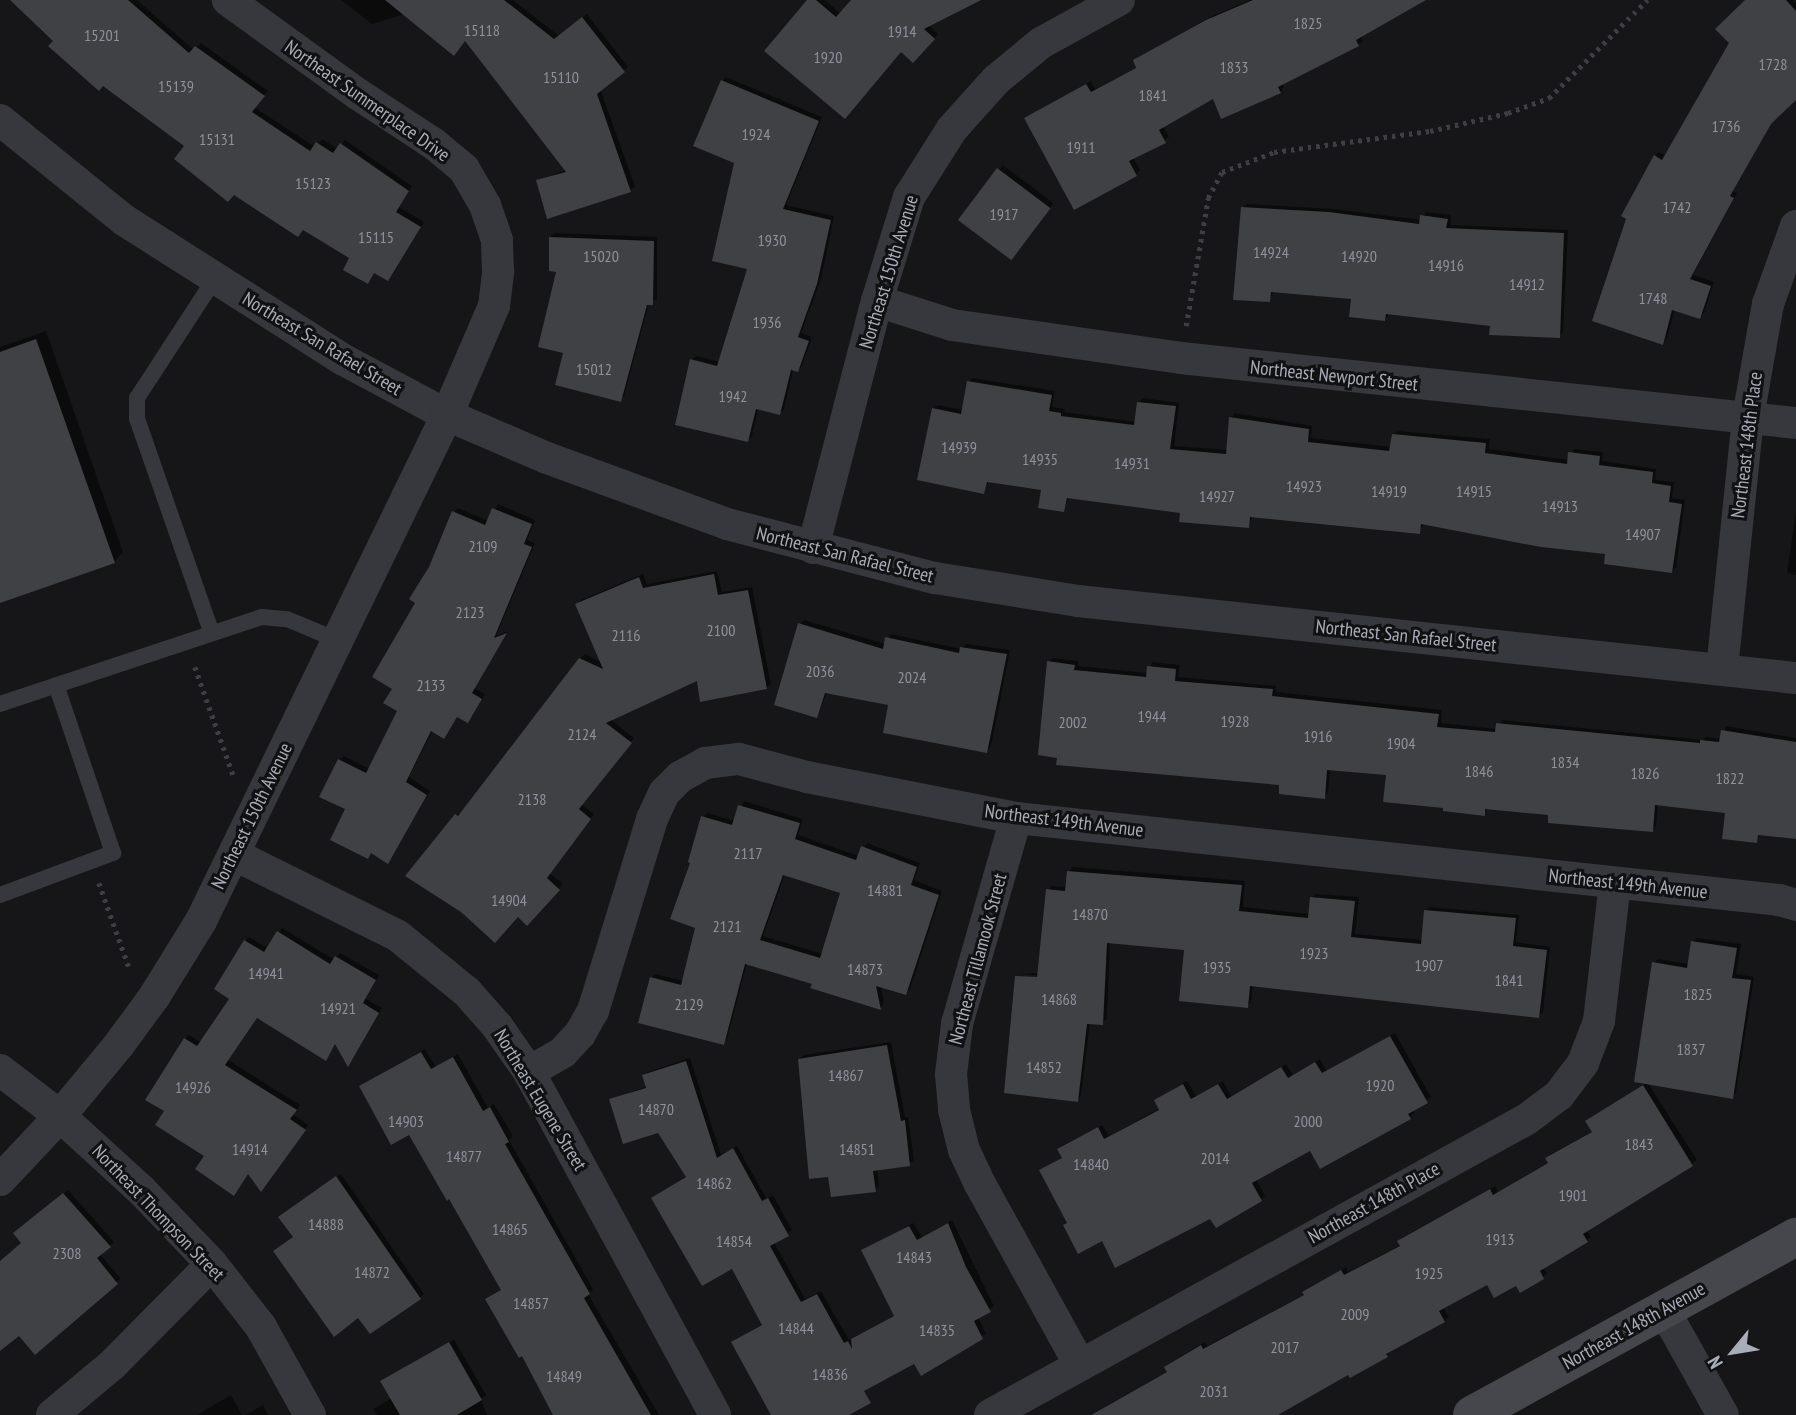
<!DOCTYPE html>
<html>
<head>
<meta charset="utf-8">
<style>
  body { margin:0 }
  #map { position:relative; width:1796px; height:1415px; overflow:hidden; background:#161618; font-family:"PT Sans Narrow",sans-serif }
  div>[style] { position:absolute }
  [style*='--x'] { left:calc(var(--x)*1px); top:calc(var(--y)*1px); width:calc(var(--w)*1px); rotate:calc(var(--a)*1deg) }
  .shadow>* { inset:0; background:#0007; transform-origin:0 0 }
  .building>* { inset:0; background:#404145; transform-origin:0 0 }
  .path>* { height:4.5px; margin-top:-2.25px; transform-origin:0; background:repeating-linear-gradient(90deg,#3d3f44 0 3.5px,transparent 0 8.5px) }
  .lane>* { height:16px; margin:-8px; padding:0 8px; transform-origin:8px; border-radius:8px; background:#37383d }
  .street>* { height:32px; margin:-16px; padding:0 16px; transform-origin:16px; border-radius:16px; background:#37383d }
  .secondary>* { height:38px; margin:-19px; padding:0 19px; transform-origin:19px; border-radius:19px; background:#45474d }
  span { translate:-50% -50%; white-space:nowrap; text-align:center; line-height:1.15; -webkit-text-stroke:6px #111113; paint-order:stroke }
  .number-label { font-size:16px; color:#8e929b }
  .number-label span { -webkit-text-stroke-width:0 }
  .street-label { font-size:19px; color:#a8adb8 }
  .north { position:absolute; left:1698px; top:1317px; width:70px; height:70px; -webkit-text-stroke:5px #111113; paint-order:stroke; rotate:240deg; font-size:19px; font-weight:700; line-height:28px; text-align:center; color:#a8adb8 }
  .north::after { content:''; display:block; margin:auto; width:24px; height:32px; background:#a8adb8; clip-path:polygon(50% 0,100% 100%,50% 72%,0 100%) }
</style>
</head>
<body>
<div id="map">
  <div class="shadow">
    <div style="clip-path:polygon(13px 0,137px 0,194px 50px,201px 43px,268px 91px,254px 107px,315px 147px,322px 139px,338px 149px,345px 140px,412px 186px,399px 207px,424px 222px,392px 275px,375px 271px,367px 282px,352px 257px,186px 146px,55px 41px)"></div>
    <div style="clip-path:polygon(341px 0,513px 0,559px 36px,587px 14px,628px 67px,600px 89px,635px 186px,630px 190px,548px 217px,538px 180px,566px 170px,466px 39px,405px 14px,372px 24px)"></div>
    <div style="clip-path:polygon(809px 0,825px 0,841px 14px,854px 0,977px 0,928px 25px,938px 34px,917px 57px,902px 50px,849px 113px)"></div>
    <div style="clip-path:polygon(1250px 0,1422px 0,1360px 35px,1363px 41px,1358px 45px,1282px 83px,1284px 87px,1280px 92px,1213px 96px,1163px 126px,1169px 137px,1133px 157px,1140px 170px,1136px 174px,1075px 208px,1030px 115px,1091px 81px,1095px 89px,1138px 67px,1135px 61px,1139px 57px,1212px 16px)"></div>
    <div style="clip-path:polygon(1747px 0,1793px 0,1796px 3px,1796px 97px,1774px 118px,1733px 191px,1737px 193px,1693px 275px,1714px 282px,1704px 313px,1699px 317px,1675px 309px,1667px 338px,1663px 343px,1655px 156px,1659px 152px,1667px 156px,1731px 43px)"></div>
    <div style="clip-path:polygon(726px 77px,822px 117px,786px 205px,834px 216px,821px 279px,801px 333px,812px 337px,802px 366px,798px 370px,793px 369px,784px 409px,780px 413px,758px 408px,752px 436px,748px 440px,692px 360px,696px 356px,720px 362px,750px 268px,722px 81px)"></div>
    <div style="left:1003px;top:165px;width:63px;height:70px;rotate:37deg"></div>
    <div style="clip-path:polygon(1247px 204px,1334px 209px,1422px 220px,1426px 212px,1451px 215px,1450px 225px,1568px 230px,1563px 332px,1559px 336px,1390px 312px,1385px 320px,1353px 297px,1274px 291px,1269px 300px,1242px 208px)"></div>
    <div style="clip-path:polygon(555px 233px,657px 237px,657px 299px,649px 303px,624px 396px,620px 400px,565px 352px,558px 270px,550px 237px)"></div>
    <div style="clip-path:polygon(46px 331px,123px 552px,114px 562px,0 602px,0 347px)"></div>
    <div style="clip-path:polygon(973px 378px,1055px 391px,1052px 407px,1065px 409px,1064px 412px,1136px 422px,1139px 402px,1143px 398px,1179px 403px,1174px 446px,1228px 450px,1231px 418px,1235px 413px,1312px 426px,1311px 438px,1392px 447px,1393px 435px,1398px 431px,1490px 439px,1489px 449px,1569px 460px,1574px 449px,1603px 452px,1602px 461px,1656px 469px,1655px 480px,1674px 482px,1672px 498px,1685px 500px,1676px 567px,1672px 571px,1607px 553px,1424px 522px,1419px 532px,1253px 516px,1248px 526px,1182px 511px,1069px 497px,1064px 510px,1043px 489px,989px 480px,984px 492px,933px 409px,938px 405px,963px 410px,969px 382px)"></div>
    <div style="clip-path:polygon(498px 504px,535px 520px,527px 540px,535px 543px,496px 636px,508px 631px,474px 688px,485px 694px,472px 717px,468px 721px,458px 715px,444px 737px,433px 730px,409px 777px,430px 791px,391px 858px,387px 862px,372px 852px,367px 857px,347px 809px,339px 760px,344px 756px,370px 769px,399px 710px,394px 688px,417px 602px,454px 512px,458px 508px,488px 521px)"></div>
    <div style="clip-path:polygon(1796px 512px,1796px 575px,1787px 573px)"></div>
    <div style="clip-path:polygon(717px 571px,722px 592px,752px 587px,771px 684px,766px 688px,698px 679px,610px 719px,634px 738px,581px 804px,594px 814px,549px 873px,563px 884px,527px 923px,519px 915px,462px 910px,408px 875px,456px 815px,463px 812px,580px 659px,585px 654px,602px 663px,577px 604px,581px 600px,643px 574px,647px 584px)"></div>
    <div style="clip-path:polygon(804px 620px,886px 644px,891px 634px,961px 649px,966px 644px,1010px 650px,991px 746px,987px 751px,890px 704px,827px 692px,817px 716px,800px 624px)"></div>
    <div style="clip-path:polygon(1053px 658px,1078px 661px,1078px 666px,1148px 673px,1152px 662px,1180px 665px,1178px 677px,1276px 686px,1276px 692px,1442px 710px,1441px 723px,1497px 729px,1502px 720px,1703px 740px,1706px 737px,1721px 739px,1726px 726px,1796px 738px,1796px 838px,1761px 833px,1756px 841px,1727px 812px,1658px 803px,1656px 826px,1652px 830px,1550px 813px,1488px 807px,1484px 814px,1388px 773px,1330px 768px,1328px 793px,1324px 797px,1281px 784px,1049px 662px)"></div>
    <div style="clip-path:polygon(evenodd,744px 801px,803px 819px,798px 835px,859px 856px,867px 843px,920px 863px,914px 880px,942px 891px,910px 989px,906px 993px,881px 985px,884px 1004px,880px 1008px,814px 983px,747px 963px,727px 1039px,723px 1043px,651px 978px,656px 974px,683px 981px,697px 927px,693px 862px,703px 817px,707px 813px,735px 821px,744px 801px,785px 874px,842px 892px,823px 954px,763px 936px,785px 874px)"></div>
    <div style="clip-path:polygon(1073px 867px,1245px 881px,1243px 907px,1310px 914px,1312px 898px,1316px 894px,1359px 897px,1355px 934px,1423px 940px,1426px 911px,1430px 907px,1519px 915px,1516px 942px,1550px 947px,1543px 1012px,1539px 1016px,1253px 984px,1251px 1002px,1247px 1006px,1186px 949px,1110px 942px,1107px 1019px,1102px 1023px,1090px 1022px,1081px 1096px,1077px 1100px,1016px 977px,1046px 979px,1046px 976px,1019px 974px,1039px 973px,1048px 890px,1052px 886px,1067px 887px,1068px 872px)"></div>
    <div style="clip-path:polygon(282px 928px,335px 960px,340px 953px,379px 975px,366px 999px,382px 1008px,352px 1060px,336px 1043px,325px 1059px,258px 1016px,228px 1060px,300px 1105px,293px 1114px,308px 1125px,265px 1186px,249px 1172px,237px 1189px,166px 1111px,185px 1039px,189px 1035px,202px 1043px,231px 999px,245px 941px,249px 937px,268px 948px)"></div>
    <div style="clip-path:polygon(1697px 938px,1741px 944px,1736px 974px,1754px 977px,1736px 1092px,1732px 1097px,1648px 1083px,1697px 1160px,1692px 1164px,1586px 1229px,1591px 1237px,1543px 1267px,1547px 1273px,1543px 1277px,1517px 1283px,1488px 1283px,1443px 1307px,1449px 1317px,1444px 1321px,1390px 1350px,1387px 1356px,1348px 1372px,1275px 1415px,1090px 1415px,1168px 1371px,1166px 1367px,1170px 1363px,1205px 1342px,1207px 1346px,1305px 1294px,1346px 1267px,1348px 1272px,1401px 1245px,1399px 1241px,1403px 1237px,1495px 1186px,1498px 1192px,1549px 1162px,1547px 1158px,1551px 1154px,1593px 1131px,1592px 1118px,1647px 1082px,1654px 963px,1658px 959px,1689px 964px,1692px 942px)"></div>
    <div style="clip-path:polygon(1395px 1033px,1431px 1097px,1412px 1109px,1414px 1113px,1410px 1117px,1311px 1149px,1256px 1179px,1265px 1196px,1261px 1200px,1211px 1217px,1103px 1239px,1069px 1222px,1041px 1170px,1063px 1157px,1059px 1149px,1063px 1145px,1102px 1125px,1109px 1136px,1160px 1108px,1156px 1100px,1187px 1081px,1196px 1096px,1223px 1081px,1231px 1096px,1286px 1064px,1293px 1075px,1320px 1059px,1326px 1071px)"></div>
    <div style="clip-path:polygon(891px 1042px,905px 1117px,908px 1117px,914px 1160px,909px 1164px,877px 1168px,879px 1186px,875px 1190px,829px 1175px,800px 1059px,804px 1055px)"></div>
    <div style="clip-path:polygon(425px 1049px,436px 1067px,458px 1054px,488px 1108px,494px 1104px,513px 1136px,509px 1140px,593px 1289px,588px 1294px,659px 1415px,555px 1415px,522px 1354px,487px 1299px,503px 1289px,410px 1132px,361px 1087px)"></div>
    <div style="clip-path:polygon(690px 1058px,721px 1155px,737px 1146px,767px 1199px,773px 1195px,792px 1230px,774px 1242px,805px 1299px,821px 1291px,849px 1340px,895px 1315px,864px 1250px,913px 1223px,922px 1237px,952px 1220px,994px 1306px,978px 1317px,986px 1334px,915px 1362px,811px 1415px,774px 1415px,733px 1342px,764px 1323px,732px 1267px,653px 1198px,687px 1176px,658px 1131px,611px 1100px,647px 1086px,644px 1076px,648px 1072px)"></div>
    <div style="clip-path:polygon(341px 1174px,424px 1294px,420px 1298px,294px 1236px,285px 1213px)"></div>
    <div style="clip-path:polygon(68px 1190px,114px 1242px,100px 1254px,121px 1279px,19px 1334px,0 1349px,0 1263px,23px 1243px,20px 1229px)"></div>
    <div style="clip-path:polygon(454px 1339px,486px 1395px,481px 1399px,487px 1415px,377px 1415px,373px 1409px,392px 1398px,387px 1378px)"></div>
    <div style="clip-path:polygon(231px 1395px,242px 1415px,197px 1415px)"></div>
    <div style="clip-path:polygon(263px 1405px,268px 1415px,245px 1415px)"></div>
  </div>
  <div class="building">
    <div style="clip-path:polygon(10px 0,128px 0,189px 53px,195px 46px,265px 96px,252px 112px,310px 151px,316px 142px,333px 153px,340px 143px,409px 191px,396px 212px,421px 227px,388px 281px,374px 273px,368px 284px,343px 270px,349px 258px,303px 230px,298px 237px,234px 195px,228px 202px,174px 159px,184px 146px,103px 86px,99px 91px,48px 46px,53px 41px)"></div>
    <div style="clip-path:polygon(385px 0,504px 0,554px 39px,582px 17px,625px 72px,597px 94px,631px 192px,547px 219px,536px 180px,566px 172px,465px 41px,454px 56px)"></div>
    <div style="clip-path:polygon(807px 0,816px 0,836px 17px,851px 0,981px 0,924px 29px,935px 39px,913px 63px,901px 52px,845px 119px,764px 51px)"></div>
    <div style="clip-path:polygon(1253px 0,1426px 0,1356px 40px,1359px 46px,1278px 87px,1281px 93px,1221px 119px,1213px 99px,1159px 130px,1166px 143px,1129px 161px,1137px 176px,1074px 210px,1024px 118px,1086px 84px,1091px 92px,1136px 68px,1133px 60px,1206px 20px)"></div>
    <div style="clip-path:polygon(1745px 0,1786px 0,1796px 11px,1796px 100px,1771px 124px,1730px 196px,1734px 198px,1690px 279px,1711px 286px,1700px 319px,1672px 310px,1663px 345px,1592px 321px,1626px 219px,1621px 216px,1654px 155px,1662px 160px,1729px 43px,1715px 29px)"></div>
    <div style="clip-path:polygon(721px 80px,819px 121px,783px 209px,831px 220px,817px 284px,798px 337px,809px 341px,798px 372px,791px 370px,780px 415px,756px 409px,748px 442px,675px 425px,690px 359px,717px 366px,747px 269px,712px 261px,734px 163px,693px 146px)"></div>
    <div style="left:997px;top:168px;width:67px;height:65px;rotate:37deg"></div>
    <div style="clip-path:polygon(1241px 207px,1329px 212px,1419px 224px,1420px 215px,1448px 219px,1446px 228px,1564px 233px,1560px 338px,1489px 335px,1490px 326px,1386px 314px,1385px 321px,1349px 317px,1351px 299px,1271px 292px,1270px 302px,1233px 300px)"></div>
    <div style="clip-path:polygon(549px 237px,654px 241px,653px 305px,647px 305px,621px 402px,555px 385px,563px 353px,538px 347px,556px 272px,549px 271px)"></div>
    <div style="clip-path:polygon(36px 339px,115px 563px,0 603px,0 352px)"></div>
    <div style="clip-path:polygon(967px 381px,1052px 395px,1049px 411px,1061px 413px,1061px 416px,1134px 425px,1137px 402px,1176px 406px,1170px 449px,1226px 454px,1229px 417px,1309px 429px,1308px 442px,1389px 451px,1392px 434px,1486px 443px,1485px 453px,1567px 464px,1568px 452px,1600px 456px,1599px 465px,1653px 472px,1652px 483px,1671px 486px,1669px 502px,1682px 504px,1672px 573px,1604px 564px,1605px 554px,1541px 547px,1421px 524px,1420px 534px,1250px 517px,1249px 528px,1179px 522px,1180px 513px,1067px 498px,1064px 512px,1038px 508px,1041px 490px,987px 482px,984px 494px,917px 480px,932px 408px,961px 414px)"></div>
    <div style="clip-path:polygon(492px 508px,532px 524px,524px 544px,532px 547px,494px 638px,507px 633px,472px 693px,482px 699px,468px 723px,457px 717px,444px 739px,431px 731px,406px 782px,427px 795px,388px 864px,371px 853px,368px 859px,330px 840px,345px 809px,319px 797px,338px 759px,366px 773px,397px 711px,383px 703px,392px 689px,372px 677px,415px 603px,409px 599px,429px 567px,452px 511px,485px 525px)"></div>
    <div style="clip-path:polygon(714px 574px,718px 595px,748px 590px,767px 689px,700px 702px,697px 681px,606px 723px,632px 743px,579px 809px,591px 819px,547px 878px,560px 890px,527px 926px,518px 917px,495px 943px,461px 912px,405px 876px,455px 814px,458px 816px,579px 658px,603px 669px,575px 604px,639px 577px,643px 588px)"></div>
    <div style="clip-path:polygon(798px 623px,883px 649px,885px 637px,959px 653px,960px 647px,1007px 654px,987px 753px,883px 733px,888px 705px,825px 693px,817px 718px,774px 705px)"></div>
    <div style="clip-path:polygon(1047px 661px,1075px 665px,1074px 670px,1146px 677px,1147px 666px,1176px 669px,1175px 681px,1273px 689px,1272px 696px,1439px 714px,1437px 727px,1495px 732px,1496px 723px,1700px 743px,1700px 740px,1719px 742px,1721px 730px,1796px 742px,1796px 839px,1758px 835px,1757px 843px,1722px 839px,1725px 813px,1655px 805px,1653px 832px,1548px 823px,1548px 815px,1485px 809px,1485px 816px,1443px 811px,1443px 808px,1383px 802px,1386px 775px,1327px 770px,1325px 799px,1279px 794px,1279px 785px,1056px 765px,1057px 758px,1038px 755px)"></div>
    <div style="clip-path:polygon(evenodd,738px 805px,800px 823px,795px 839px,856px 860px,861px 846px,917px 867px,911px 885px,939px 895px,906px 995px,876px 986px,881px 1010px,810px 988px,812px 984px,745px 964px,724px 1045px,638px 1023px,650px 977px,681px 985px,695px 928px,670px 919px,690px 863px,688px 862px,701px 816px,732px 825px,738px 805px,783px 875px,840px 893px,820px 958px,760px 940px,783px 875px)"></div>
    <div style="clip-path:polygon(1067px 871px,1242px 885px,1239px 911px,1308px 918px,1310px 897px,1355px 901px,1351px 937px,1421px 944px,1424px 910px,1516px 918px,1513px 946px,1547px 950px,1539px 1018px,1250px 986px,1248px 1008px,1179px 1001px,1184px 950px,1107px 943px,1103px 1025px,1087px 1024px,1078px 1102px,1004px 1093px,1015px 976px,1037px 977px,1046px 889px,1065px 891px)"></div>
    <div style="clip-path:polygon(277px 931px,330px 964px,335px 956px,376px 980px,363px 1003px,379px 1013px,348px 1067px,335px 1044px,326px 1061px,257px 1018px,225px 1065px,297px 1110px,290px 1119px,306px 1130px,261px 1192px,248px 1174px,234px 1196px,195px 1169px,204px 1156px,155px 1125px,164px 1111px,145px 1100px,184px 1038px,197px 1046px,229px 999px,214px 989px,244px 940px,264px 952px)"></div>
    <div style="clip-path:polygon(1691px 941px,1737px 948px,1732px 978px,1751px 980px,1733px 1099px,1634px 1082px,1652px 962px,1687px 968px)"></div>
    <div style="clip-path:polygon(1390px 1036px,1428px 1103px,1408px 1114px,1411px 1119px,1320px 1169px,1310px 1151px,1252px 1183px,1262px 1201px,1216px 1228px,1210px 1219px,1115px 1268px,1102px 1241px,1078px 1254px,1063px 1225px,1067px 1223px,1039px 1170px,1062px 1158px,1057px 1149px,1098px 1127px,1104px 1139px,1159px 1110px,1154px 1100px,1183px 1084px,1191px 1099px,1218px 1084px,1227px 1099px,1281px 1067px,1288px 1078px,1315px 1062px,1322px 1073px)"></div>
    <div style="clip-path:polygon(887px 1045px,901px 1121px,905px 1120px,910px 1166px,873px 1171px,876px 1192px,831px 1197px,828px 1177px,809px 1179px,798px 1059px)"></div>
    <div style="clip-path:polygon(421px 1052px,431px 1069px,453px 1057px,483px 1111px,490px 1107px,509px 1142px,505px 1144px,590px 1294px,584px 1298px,651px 1415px,553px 1415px,522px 1356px,519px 1358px,485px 1299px,501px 1290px,449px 1199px,447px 1201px,409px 1135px,391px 1145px,359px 1086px)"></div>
    <div style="clip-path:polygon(686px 1061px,717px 1158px,733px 1148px,762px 1201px,768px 1198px,789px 1236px,770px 1246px,801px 1302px,817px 1294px,844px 1343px,848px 1341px,852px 1349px,851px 1339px,894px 1316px,861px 1250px,909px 1226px,917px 1240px,948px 1223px,966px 1267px,991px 1312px,974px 1321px,983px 1339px,921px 1376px,914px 1364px,864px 1391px,871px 1403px,849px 1415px,771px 1415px,731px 1342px,762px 1325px,732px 1269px,702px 1286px,651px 1198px,686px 1177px,658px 1133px,623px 1144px,609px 1099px,646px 1088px,642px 1075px)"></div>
    <div style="clip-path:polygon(1643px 1085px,1693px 1166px,1583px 1234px,1588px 1242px,1540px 1271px,1544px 1279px,1520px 1293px,1516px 1286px,1494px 1298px,1487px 1285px,1439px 1311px,1445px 1322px,1386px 1354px,1388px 1357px,1350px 1378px,1348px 1375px,1278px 1415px,1091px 1415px,1167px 1372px,1164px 1367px,1201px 1345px,1203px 1349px,1304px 1295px,1302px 1292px,1341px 1270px,1344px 1275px,1400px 1246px,1397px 1241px,1490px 1189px,1493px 1195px,1548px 1163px,1545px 1158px,1592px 1132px,1585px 1121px)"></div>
    <div style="clip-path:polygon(336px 1176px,421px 1299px,370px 1334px,358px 1318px,334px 1337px,273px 1251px,293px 1237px,278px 1217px)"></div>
    <div style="clip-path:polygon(63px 1193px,111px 1247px,97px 1258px,118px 1284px,35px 1355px,19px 1336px,0 1351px,0 1261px,21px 1243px,13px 1233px)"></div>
    <div style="clip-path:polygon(449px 1342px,482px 1400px,457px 1415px,400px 1415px,380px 1381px)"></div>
  </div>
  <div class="path">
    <div style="--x:1186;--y:326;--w:130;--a:-80.2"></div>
    <div style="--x:1208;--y:198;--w:30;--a:-62"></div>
    <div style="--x:1222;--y:172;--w:56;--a:-21"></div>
    <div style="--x:1274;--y:152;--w:157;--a:-7.7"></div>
    <div style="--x:1430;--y:131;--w:80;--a:-13"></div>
    <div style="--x:1508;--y:113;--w:44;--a:-20.1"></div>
    <div style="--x:1549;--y:98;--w:139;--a:-45"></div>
    <div style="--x:195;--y:667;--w:117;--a:70.5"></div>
    <div style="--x:99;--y:883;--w:92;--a:70.4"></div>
  </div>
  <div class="lane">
    <div style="--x:211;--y:631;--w:225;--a:-109.2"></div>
    <div style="--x:137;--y:419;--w:21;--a:-90"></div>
    <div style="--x:137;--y:398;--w:141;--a:-56.9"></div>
    <div style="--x:0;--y:704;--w:276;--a:-18.4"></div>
    <div style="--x:262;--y:617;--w:25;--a:5"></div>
    <div style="--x:287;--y:619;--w:54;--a:22.8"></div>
    <div style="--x:0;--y:895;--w:121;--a:-20.4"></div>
    <div style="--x:113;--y:853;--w:177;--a:-108.7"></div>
  </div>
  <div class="street">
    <div style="--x:0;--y:120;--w:159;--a:38.9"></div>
    <div style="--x:124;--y:220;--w:259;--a:32.5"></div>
    <div style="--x:342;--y:359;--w:119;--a:28.1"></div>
    <div style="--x:447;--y:415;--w:109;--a:23.3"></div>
    <div style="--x:547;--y:458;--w:192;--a:20.1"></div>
    <div style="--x:727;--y:524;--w:215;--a:14.6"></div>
    <div style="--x:935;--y:578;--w:145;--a:9.1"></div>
    <div style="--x:1078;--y:601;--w:722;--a:6.12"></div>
    <div style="--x:877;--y:301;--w:79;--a:17.7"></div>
    <div style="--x:952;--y:325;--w:231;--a:8.2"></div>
    <div style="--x:1181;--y:358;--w:618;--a:6.03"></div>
    <div style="--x:813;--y:548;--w:255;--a:-75.5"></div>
    <div style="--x:877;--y:301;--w:109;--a:-72.9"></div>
    <div style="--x:909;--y:197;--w:80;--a:-57.7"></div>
    <div style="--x:952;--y:129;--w:66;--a:-48.1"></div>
    <div style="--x:996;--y:80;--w:58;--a:-39.4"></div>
    <div style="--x:1041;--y:43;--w:89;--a:-28.9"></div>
    <div style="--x:1722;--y:669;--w:253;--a:-84.1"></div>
    <div style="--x:1748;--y:417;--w:115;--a:-80"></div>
    <div style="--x:1768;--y:304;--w:83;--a:-70.3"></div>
    <div style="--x:1016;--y:818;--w:214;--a:106"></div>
    <div style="--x:957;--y:1024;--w:50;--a:96.8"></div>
    <div style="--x:951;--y:1074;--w:36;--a:85"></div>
    <div style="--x:954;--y:1110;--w:41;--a:76"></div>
    <div style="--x:964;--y:1150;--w:38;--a:65"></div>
    <div style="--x:980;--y:1184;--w:207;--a:61.1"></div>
    <div style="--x:235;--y:855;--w:182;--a:26.4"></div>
    <div style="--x:398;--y:936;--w:89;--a:39.1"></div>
    <div style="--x:467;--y:992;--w:45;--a:48.6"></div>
    <div style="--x:497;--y:1026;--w:56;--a:55.2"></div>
    <div style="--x:529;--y:1072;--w:390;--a:61.5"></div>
    <div style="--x:0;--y:1070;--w:76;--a:37.5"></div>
    <div style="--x:60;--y:1116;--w:111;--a:42.4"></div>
    <div style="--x:142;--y:1191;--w:101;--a:46.2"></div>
    <div style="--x:212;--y:1264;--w:80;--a:52.1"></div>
    <div style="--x:261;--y:1327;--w:101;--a:60.9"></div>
    <div style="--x:529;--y:1072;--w:39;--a:-30"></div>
    <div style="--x:563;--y:1052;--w:25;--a:-47"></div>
    <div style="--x:580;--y:1034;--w:26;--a:-61"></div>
    <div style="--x:593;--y:1011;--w:201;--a:-72.9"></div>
    <div style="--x:652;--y:819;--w:29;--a:-65"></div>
    <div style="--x:664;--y:793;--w:23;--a:-45"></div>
    <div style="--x:680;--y:777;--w:29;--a:-29"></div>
    <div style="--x:705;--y:763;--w:34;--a:-7"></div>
    <div style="--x:739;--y:759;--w:70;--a:14.8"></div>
    <div style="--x:807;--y:777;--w:213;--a:11.1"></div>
    <div style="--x:1016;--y:818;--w:767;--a:6.13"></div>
    <div style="--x:1779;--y:900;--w:18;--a:16"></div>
    <div style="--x:0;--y:1180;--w:88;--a:-46.8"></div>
    <div style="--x:60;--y:1116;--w:91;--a:-50.4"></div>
    <div style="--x:118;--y:1046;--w:61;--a:-53.7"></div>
    <div style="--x:154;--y:997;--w:89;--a:-58.3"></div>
    <div style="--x:201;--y:921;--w:563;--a:-64.07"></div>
    <div style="--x:447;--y:415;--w:119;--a:-66.7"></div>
    <div style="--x:494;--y:306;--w:35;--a:-83"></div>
    <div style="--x:498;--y:271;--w:31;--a:-92"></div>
    <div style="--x:497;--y:240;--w:37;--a:-109"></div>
    <div style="--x:485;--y:205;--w:42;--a:-120.3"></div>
    <div style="--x:464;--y:169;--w:39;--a:-140"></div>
    <div style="--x:434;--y:144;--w:90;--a:-146.8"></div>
    <div style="--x:359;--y:95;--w:162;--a:-144.1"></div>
    <div style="--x:1664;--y:1310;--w:120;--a:60.7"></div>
    <div style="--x:52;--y:1415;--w:78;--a:-39.8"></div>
    <div style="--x:112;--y:1365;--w:142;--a:-45.3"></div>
    <div style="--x:990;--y:1415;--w:613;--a:-28.86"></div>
    <div style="--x:1527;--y:1119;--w:40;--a:-37"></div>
    <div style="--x:1559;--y:1095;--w:40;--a:-53"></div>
    <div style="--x:1583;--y:1063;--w:45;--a:-69.1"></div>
    <div style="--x:1599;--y:1021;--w:139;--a:-83.4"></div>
  </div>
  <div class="secondary">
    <div style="--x:1472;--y:1415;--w:370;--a:-28.8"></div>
  </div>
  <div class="number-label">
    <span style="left:1308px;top:23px">1825</span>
    <span style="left:482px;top:30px">15118</span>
    <span style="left:902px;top:31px">1914</span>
    <span style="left:102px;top:35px">15201</span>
    <span style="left:828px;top:57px">1920</span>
    <span style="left:1773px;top:64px">1728</span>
    <span style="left:1234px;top:67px">1833</span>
    <span style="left:561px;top:77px">15110</span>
    <span style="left:176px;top:86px">15139</span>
    <span style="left:1153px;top:95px">1841</span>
    <span style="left:1726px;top:126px">1736</span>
    <span style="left:756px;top:134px">1924</span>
    <span style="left:217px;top:139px">15131</span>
    <span style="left:1081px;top:147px">1911</span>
    <span style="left:313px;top:183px">15123</span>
    <span style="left:1677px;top:207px">1742</span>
    <span style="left:1004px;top:214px">1917</span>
    <span style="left:376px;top:237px">15115</span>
    <span style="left:772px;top:240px">1930</span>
    <span style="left:1271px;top:252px">14924</span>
    <span style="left:601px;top:256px">15020</span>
    <span style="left:1359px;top:256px">14920</span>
    <span style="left:1446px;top:265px">14916</span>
    <span style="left:1527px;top:284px">14912</span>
    <span style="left:1653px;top:298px">1748</span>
    <span style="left:767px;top:322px">1936</span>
    <span style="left:594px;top:369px">15012</span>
    <span style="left:733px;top:396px">1942</span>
    <span style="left:959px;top:447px">14939</span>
    <span style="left:1040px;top:459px">14935</span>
    <span style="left:1132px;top:463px">14931</span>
    <span style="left:1304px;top:486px">14923</span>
    <span style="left:1389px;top:491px">14919</span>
    <span style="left:1474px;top:491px">14915</span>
    <span style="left:1217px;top:496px">14927</span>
    <span style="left:1560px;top:506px">14913</span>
    <span style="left:1643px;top:534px">14907</span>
    <span style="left:483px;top:546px">2109</span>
    <span style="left:470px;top:612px">2123</span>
    <span style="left:721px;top:630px">2100</span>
    <span style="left:626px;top:635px">2116</span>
    <span style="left:820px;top:671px">2036</span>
    <span style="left:912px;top:677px">2024</span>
    <span style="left:431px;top:685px">2133</span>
    <span style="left:1152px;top:716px">1944</span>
    <span style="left:1235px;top:721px">1928</span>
    <span style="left:1073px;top:722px">2002</span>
    <span style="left:582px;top:734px">2124</span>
    <span style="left:1318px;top:736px">1916</span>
    <span style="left:1401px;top:743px">1904</span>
    <span style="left:1565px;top:762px">1834</span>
    <span style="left:1479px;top:771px">1846</span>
    <span style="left:1645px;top:773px">1826</span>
    <span style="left:1730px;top:778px">1822</span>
    <span style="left:532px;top:799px">2138</span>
    <span style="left:748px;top:853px">2117</span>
    <span style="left:885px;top:890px">14881</span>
    <span style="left:509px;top:900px">14904</span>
    <span style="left:1090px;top:914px">14870</span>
    <span style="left:727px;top:926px">2121</span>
    <span style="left:1314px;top:953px">1923</span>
    <span style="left:1429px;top:965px">1907</span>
    <span style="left:1217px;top:967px">1935</span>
    <span style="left:865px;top:969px">14873</span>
    <span style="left:266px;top:973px">14941</span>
    <span style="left:1509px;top:980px">1841</span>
    <span style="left:1698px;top:994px">1825</span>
    <span style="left:1059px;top:999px">14868</span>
    <span style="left:689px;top:1004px">2129</span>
    <span style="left:338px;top:1008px">14921</span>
    <span style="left:1691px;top:1049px">1837</span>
    <span style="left:1044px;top:1067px">14852</span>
    <span style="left:846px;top:1075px">14867</span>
    <span style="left:1380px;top:1085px">1920</span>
    <span style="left:193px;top:1087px">14926</span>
    <span style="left:656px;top:1109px">14870</span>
    <span style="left:406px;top:1121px">14903</span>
    <span style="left:1308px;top:1121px">2000</span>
    <span style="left:1639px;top:1144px">1843</span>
    <span style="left:250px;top:1149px">14914</span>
    <span style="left:857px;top:1149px">14851</span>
    <span style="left:464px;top:1156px">14877</span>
    <span style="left:1215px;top:1158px">2014</span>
    <span style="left:1091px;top:1164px">14840</span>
    <span style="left:714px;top:1183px">14862</span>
    <span style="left:1573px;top:1195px">1901</span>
    <span style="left:326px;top:1224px">14888</span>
    <span style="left:510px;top:1229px">14865</span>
    <span style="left:1500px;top:1239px">1913</span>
    <span style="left:734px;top:1241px">14854</span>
    <span style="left:67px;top:1253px">2308</span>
    <span style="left:914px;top:1257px">14843</span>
    <span style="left:372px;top:1272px">14872</span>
    <span style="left:1429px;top:1273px">1925</span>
    <span style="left:531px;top:1303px">14857</span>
    <span style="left:1355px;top:1314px">2009</span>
    <span style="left:796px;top:1328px">14844</span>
    <span style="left:937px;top:1330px">14835</span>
    <span style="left:1285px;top:1347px">2017</span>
    <span style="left:830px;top:1374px">14836</span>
    <span style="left:564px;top:1376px">14849</span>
    <span style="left:1214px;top:1391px">2031</span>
  </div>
  <div class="street-label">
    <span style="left:367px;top:101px;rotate:35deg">Northeast Summerplace Drive</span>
    <span style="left:889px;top:272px;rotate:-73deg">Northeast 150th Avenue</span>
    <span style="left:322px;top:344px;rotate:31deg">Northeast San Rafael Street</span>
    <span style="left:1334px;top:376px;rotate:6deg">Northeast Newport Street</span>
    <span style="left:1747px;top:445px;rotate:-83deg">Northeast 148th Place</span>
    <span style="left:845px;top:555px;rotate:14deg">Northeast San Rafael Street</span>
    <span style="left:1406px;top:636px;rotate:6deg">Northeast San Rafael Street</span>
    <span style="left:252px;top:816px;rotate:-64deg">Northeast 150th Avenue</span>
    <span style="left:1064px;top:821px;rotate:7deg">Northeast 149th Avenue</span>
    <span style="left:1628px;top:884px;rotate:6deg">Northeast 149th Avenue</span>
    <span style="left:978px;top:959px;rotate:-75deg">Northeast Tillamook Street</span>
    <span style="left:540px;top:1100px;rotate:59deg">Northeast Eugene Street</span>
    <span style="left:1374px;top:1203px;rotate:-29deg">Northeast 148th Place</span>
    <span style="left:158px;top:1213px;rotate:46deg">Northeast Thompson Street</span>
    <span style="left:1634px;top:1326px;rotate:-29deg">Northeast 148th Avenue</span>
  </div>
  <div class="north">N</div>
</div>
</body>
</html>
